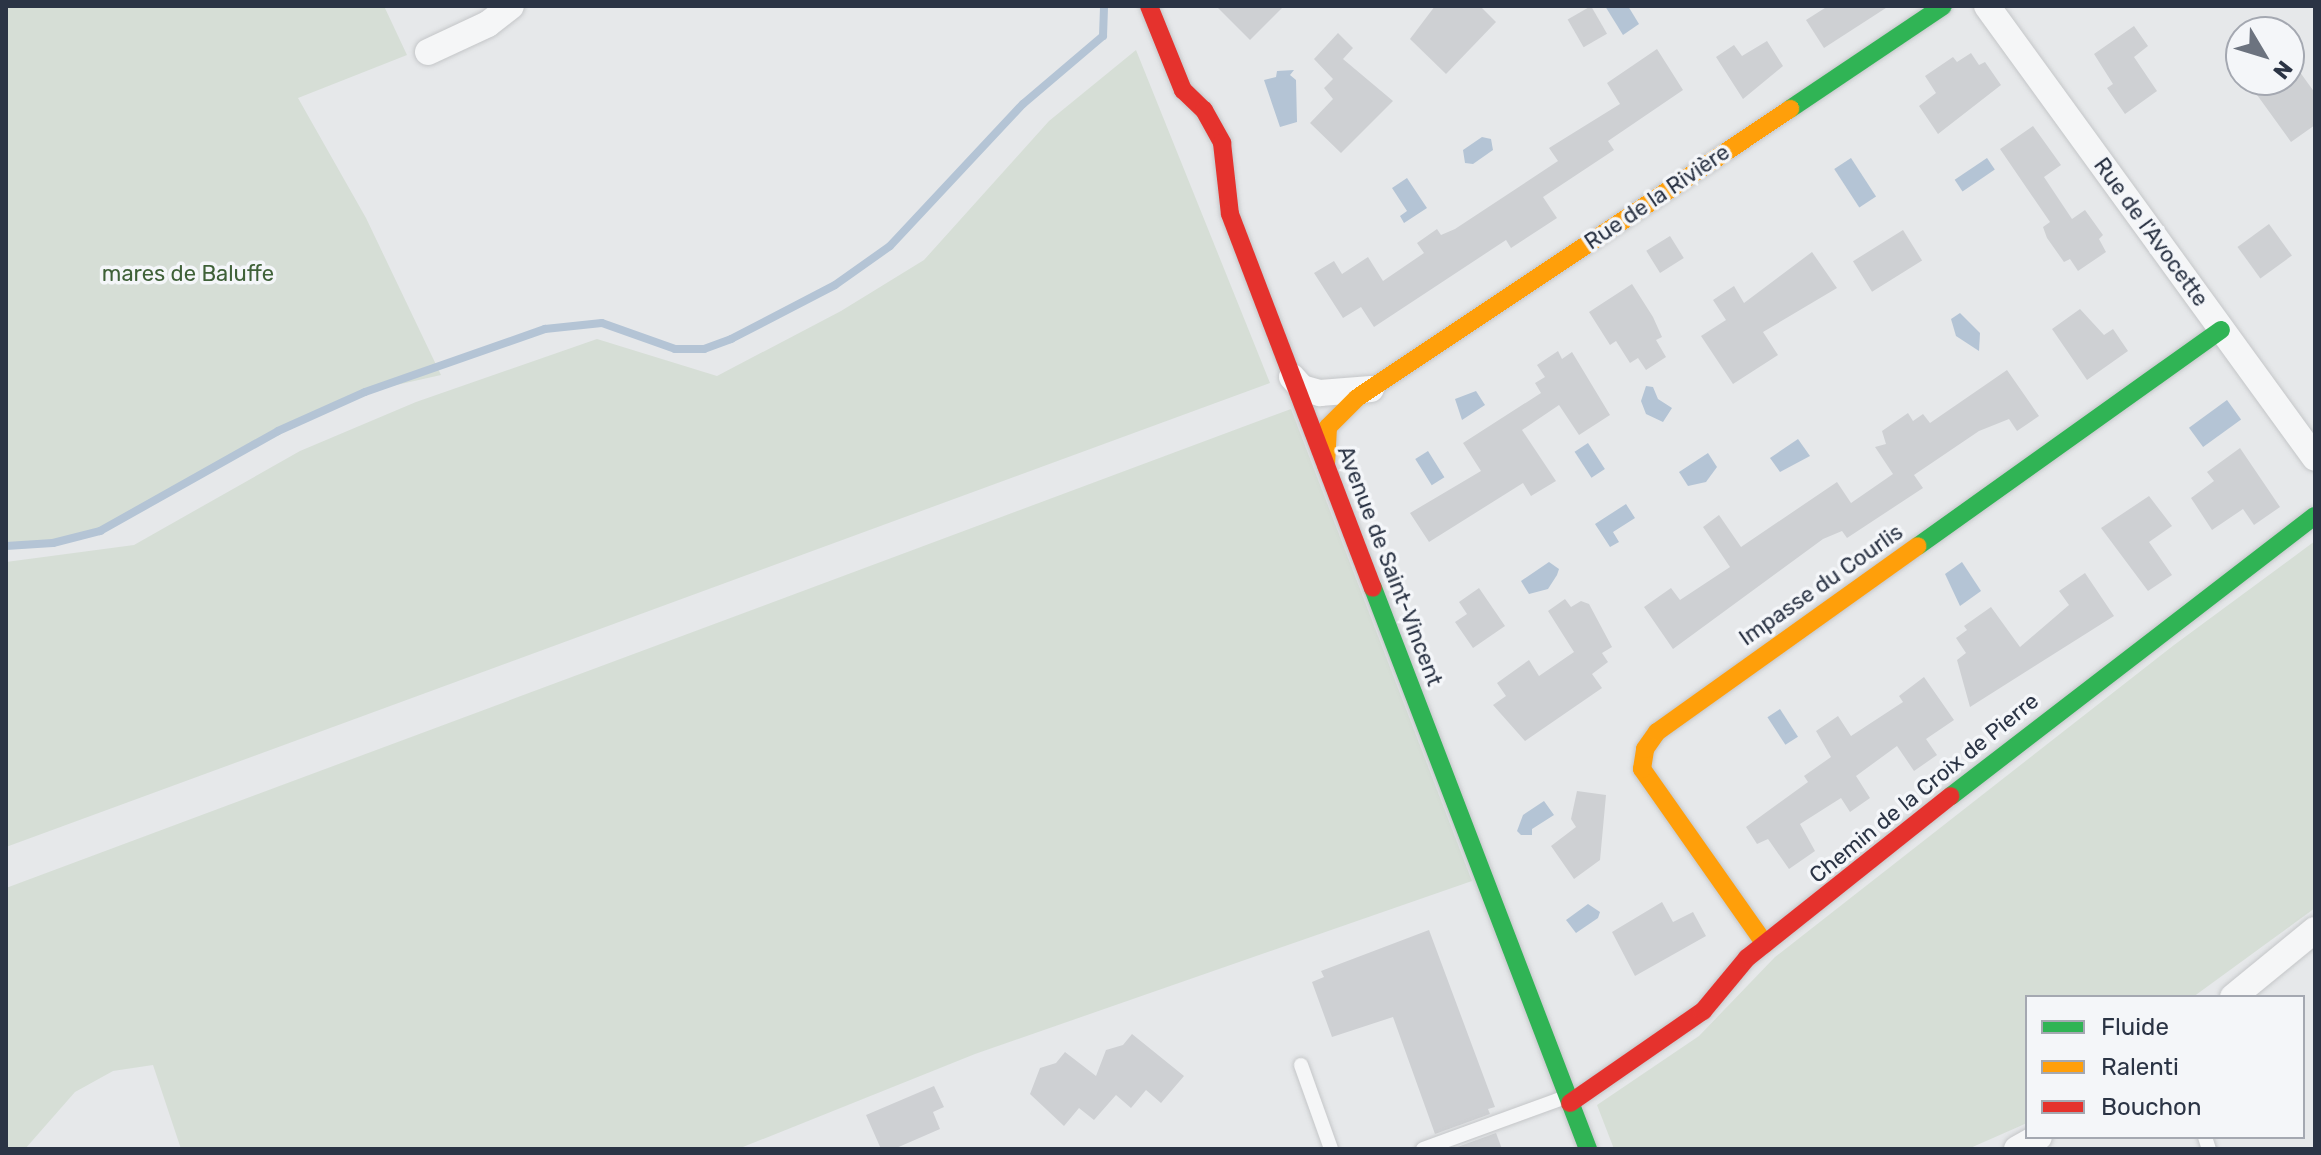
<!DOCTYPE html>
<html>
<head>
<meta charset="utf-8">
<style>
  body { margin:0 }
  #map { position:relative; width:2321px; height:1155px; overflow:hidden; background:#e6e8ea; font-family:Rubik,sans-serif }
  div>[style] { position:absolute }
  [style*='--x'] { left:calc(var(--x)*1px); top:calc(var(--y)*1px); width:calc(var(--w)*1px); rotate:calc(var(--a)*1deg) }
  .green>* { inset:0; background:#d6ded6 }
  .water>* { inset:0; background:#b4c4d5; transform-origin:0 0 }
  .stream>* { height:8px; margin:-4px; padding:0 4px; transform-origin:4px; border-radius:4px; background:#b4c4d5 }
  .building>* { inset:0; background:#ced0d3; transform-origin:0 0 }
  .roads { filter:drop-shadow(0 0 2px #c4c6c8) drop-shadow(0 0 2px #c4c6c8) }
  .lane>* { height:14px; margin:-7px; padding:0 7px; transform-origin:7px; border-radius:7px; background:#f5f6f7 }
  .street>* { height:26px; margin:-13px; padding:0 13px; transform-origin:13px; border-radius:13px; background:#f5f6f7 }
  .fast>* { height:18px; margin:-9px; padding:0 9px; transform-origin:9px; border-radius:9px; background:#30b455 }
  .slow>* { height:18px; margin:-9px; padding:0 9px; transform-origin:9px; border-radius:9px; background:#ff9f0a }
  .jam>* { height:18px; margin:-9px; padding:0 9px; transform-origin:9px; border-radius:9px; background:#e5322d }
  span { translate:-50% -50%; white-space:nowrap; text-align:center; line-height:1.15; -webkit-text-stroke:7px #f4f6f9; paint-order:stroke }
  .street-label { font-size:22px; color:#2b3445 }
  .park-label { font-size:22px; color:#3f6138 }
  .frame { position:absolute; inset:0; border:8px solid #2b3445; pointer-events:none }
  .legend { position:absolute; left:2025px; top:995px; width:280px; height:144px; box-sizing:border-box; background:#f4f6f9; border:2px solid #a4a8b1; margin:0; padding:10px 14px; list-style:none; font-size:24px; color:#2b3445 }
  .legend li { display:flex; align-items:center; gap:16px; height:40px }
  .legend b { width:40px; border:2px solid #a4a8b1 }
  .north { position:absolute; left:2225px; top:16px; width:80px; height:80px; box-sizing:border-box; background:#f4f6f9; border:2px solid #a4a8b1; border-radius:50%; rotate:128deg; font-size:22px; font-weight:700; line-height:32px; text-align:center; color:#2b3445 }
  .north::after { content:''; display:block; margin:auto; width:28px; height:36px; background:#6c737f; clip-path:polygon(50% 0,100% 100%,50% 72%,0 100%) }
</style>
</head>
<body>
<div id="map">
  <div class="green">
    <div style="clip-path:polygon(6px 6px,384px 6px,407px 55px,298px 98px,366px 218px,441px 375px,365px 392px,278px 431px,100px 531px,53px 543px,6px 546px)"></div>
    <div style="clip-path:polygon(1136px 50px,1270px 383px,6px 847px,6px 562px,134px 545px,300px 451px,416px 402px,597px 339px,717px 376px,841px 311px,924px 260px,1049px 121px)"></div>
    <div style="clip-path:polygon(1291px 409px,1472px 881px,975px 1054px,738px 1149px,181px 1149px,153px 1065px,113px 1071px,75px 1092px,25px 1149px,6px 1149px,6px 888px)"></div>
    <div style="clip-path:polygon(2315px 541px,2315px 908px,2193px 997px,2027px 997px,2027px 1123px,1968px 1149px,1614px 1149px,1597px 1105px,1699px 1036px,1775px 957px,2174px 645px)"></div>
  </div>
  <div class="water">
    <div style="clip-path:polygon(1605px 6px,1628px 6px,1639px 24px,1623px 35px)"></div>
    <div style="clip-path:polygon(1294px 70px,1290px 75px,1296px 80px,1297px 122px,1280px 127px,1264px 80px,1276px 77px,1277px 71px)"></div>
    <div style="clip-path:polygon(1482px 137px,1491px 139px,1493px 150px,1473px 164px,1465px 163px,1463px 150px)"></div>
    <div style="left:1851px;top:158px;width:46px;height:20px;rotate:57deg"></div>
    <div style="left:1987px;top:158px;width:14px;height:39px;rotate:56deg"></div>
    <div style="clip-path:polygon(1407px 178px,1427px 208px,1404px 223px,1400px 216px,1407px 211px,1392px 188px)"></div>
    <div style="clip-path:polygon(1960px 313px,1980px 333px,1979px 351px,1956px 336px,1951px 319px)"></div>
    <div style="clip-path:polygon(1646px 386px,1653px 387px,1658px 399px,1672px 408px,1663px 422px,1646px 414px,1641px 401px)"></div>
    <div style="clip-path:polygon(1476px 391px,1485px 405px,1462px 420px,1455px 399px)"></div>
    <div style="left:2227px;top:400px;width:24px;height:47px;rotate:54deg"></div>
    <div style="clip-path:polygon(1798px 439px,1810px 456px,1780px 472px,1770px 458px)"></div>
    <div style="left:1588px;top:443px;width:31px;height:16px;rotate:57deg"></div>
    <div style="left:1428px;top:451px;width:31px;height:15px;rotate:58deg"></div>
    <div style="clip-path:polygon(1708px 453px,1717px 467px,1706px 482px,1688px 486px,1679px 472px)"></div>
    <div style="clip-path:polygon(1626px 504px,1635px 518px,1613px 532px,1619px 542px,1610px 547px,1595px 524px)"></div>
    <div style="clip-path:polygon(1549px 562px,1559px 569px,1557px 575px,1548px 589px,1529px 594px,1521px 581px)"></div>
    <div style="clip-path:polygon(1962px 562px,1981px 591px,1960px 606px,1945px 574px)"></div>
    <div style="left:1780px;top:709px;width:33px;height:15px;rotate:57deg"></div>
    <div style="clip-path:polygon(1544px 801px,1554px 815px,1532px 829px,1532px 835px,1521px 835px,1517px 831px,1523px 815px)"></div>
    <div style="clip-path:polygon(1588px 904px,1600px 912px,1598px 918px,1576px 933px,1566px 920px)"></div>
  </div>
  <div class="stream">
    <div style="--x:6;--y:546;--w:47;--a:-3.7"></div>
    <div style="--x:53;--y:543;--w:49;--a:-14.3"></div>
    <div style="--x:100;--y:531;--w:204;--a:-29.3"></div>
    <div style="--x:278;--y:431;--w:95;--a:-24.1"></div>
    <div style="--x:365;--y:392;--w:191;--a:-19.3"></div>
    <div style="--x:545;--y:329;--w:57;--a:-6"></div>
    <div style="--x:602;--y:323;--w:77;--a:19.6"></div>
    <div style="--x:675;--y:349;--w:29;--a:0"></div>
    <div style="--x:704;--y:349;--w:29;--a:-20"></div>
    <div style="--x:731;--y:339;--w:117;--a:-27.4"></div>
    <div style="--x:835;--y:285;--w:67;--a:-35.3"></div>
    <div style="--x:890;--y:246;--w:195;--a:-46.9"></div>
    <div style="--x:1023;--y:104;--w:105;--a:-40.4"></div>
    <div style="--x:1103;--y:36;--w:30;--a:-88"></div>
  </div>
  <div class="building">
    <div style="clip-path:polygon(1216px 6px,1284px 6px,1250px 40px)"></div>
    <div style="clip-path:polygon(1435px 6px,1480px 6px,1496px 22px,1446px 74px,1410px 39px)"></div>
    <div style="left:1591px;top:6px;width:32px;height:27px;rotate:60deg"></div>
    <div style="clip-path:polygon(1828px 6px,1889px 6px,1824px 48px,1806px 20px)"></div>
    <div style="clip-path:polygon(2134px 26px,2148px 46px,2134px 57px,2157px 91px,2125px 114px,2107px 88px,2113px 84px,2094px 54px)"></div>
    <div style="clip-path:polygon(1338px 33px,1353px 48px,1343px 59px,1393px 101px,1341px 153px,1310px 123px,1333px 99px,1324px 88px,1333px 79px,1314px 59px)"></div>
    <div style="clip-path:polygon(1767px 41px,1783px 66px,1743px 99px,1716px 57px,1734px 45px,1742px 56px)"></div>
    <div style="clip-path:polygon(1657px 49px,1683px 90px,1608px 141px,1614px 150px,1543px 197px,1557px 218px,1511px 248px,1506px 240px,1374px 327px,1361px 307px,1343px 318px,1314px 273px,1334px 261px,1342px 274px,1368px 257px,1383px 281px,1424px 253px,1417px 243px,1437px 229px,1441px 235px,1455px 229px,1558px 161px,1549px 148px,1620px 104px,1607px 83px)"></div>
    <div style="clip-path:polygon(1971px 53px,1979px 65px,1985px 62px,2001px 85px,1938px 134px,1919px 106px,1936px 93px,1925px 76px,1953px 57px,1957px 62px)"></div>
    <div style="clip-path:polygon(2289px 57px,2315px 93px,2315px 125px,2291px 142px,2252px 88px,2263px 80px,2289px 80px)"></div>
    <div style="clip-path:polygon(2033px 126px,2061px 165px,2044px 177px,2072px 219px,2085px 210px,2103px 235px,2099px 239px,2106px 252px,2078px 271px,2070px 259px,2064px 262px,2047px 238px,2043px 227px,2050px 222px,2000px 149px)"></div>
    <div style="left:2269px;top:224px;width:39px;height:39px;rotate:54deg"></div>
    <div style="left:1903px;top:230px;width:36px;height:59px;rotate:58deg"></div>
    <div style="left:1670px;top:236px;width:26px;height:28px;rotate:58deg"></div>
    <div style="clip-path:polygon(1812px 252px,1837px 288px,1763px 332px,1778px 355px,1733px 384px,1701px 336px,1726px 320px,1713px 300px,1734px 286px,1744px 303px)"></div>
    <div style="clip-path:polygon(1632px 284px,1653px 317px,1662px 337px,1656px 340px,1666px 357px,1646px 370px,1638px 358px,1630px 363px,1616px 341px,1610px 345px,1589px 312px)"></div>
    <div style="clip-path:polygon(2080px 309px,2104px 335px,2113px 329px,2128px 351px,2087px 380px,2052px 329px)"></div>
    <div style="clip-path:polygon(1558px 351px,1562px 359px,1572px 352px,1610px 415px,1579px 435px,1559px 405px,1522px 430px,1556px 481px,1531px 496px,1523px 483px,1429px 542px,1410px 513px,1481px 471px,1463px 443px,1541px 393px,1535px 383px,1545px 377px,1537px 365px)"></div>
    <div style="clip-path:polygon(2007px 370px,2039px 416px,2017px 431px,2009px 419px,1979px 431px,1914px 475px,1923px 488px,1847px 538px,1842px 531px,1823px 539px,1673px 649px,1644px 607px,1671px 588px,1680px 600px,1730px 567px,1703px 527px,1719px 515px,1741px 547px,1837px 482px,1851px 503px,1893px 474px,1875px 447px,1886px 444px,1882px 431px,1908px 413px,1913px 421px,1923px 414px,1930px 423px)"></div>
    <div style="clip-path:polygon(2240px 448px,2280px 507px,2254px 525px,2243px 509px,2212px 530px,2191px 498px,2214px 481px,2207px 472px)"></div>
    <div style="clip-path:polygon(2149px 496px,2172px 526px,2149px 542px,2172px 575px,2148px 591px,2101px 528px)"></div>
    <div style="clip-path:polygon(2085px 573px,2114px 616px,1970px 707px,1957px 660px,1966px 653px,1956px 638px,1967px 630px,1964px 626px,1991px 607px,2020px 647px,2069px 605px,2059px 591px)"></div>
    <div style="clip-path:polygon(1479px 588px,1505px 626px,1473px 648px,1455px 622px,1467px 614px,1459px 602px)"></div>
    <div style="clip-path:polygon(1565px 599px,1571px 607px,1581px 601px,1589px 604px,1612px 647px,1602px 653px,1608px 662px,1592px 674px,1602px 688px,1525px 741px,1493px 705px,1506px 696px,1497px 683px,1529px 660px,1539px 676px,1574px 652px,1548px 611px)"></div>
    <div style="clip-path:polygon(1924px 677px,1954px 720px,1926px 739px,1937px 755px,1914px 771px,1897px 746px,1856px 776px,1870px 798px,1850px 812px,1841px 798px,1800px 824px,1815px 851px,1789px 869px,1768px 839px,1757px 844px,1746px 827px,1808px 782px,1804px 776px,1831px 757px,1816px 731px,1838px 716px,1851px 736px,1903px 702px,1899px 696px)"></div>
    <div style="clip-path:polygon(1577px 791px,1606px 795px,1600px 860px,1574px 879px,1551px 846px,1576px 827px,1571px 819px)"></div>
    <div style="clip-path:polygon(1662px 902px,1673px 922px,1693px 912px,1706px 936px,1635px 976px,1612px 932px)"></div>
    <div style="clip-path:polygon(1429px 930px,1495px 1107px,1488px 1109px,1490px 1114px,1435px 1134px,1393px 1017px,1332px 1037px,1312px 982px,1324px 977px,1321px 971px)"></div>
    <div style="clip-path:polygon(1132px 1034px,1184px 1076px,1161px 1103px,1146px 1090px,1131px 1108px,1116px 1095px,1094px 1120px,1079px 1108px,1064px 1126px,1030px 1094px,1040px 1068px,1056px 1063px,1065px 1052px,1096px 1076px,1106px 1050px,1123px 1045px)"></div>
    <div style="clip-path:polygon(934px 1086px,944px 1107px,933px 1112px,940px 1129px,894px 1149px,881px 1149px,866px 1115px)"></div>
    <div style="clip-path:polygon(1496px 1133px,1502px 1149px,1452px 1149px)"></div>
  </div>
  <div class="roads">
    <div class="lane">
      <div style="--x:1301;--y:1065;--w:89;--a:70.3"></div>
      <div style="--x:2205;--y:1137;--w:13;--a:72"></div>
      <div style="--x:1423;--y:1149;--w:152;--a:-20"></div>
    </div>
    <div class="street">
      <div style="--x:1987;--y:6;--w:558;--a:54.03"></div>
      <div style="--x:428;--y:52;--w:66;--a:-25"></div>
      <div style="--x:488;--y:24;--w:29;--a:-38"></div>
      <div style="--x:1292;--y:377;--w:15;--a:48"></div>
      <div style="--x:1302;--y:388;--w:19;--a:16"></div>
      <div style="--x:1320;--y:393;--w:51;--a:-4.5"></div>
      <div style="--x:2233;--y:997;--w:106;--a:-39.3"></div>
      <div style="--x:2017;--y:1149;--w:25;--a:-29"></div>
    </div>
    <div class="fast">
      <div style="--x:1790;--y:109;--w:184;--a:-33.9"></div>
      <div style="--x:1918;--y:546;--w:372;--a:-35.5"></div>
      <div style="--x:1373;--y:588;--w:601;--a:69.03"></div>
      <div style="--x:1951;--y:796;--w:459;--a:-37.6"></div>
    </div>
    <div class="slow">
      <div style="--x:1326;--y:465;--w:38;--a:-87"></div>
      <div style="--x:1328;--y:427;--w:41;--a:-45"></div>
      <div style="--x:1357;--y:398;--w:521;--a:-33.72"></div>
      <div style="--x:1765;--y:944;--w:214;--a:-125.1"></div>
      <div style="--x:1642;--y:769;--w:20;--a:-81"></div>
      <div style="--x:1645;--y:749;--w:21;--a:-55"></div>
      <div style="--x:1657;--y:732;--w:320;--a:-35.5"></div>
    </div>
    <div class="jam">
      <div style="--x:1149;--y:6;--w:91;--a:68"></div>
      <div style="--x:1183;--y:90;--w:29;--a:44"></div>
      <div style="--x:1204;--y:110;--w:38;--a:61"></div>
      <div style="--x:1222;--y:143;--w:71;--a:83.6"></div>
      <div style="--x:1230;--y:214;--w:400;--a:69.1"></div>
      <div style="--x:1570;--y:1103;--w:162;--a:-34.7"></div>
      <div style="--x:1703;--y:1011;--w:69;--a:-50.3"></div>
      <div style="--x:1747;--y:958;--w:260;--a:-38.5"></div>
    </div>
  </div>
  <div class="street-label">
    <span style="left:1657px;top:197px;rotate:-34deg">Rue de la Rivière</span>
    <span style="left:2151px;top:232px;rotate:54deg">Rue de l'Avocette</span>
    <span style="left:1390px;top:566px;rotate:69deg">Avenue de Saint-Vincent</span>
    <span style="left:1821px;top:585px;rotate:-35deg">Impasse du Courlis</span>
    <span style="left:1924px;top:788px;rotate:-39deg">Chemin de la Croix de Pierre</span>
  </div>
  <div class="park-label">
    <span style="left:188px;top:274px">mares de Baluffe</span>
  </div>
  <div class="frame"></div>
  <ul class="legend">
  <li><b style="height:10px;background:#30b455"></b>Fluide</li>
  <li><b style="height:10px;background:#ff9f0a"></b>Ralenti</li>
  <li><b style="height:10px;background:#e5322d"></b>Bouchon</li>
  </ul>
  <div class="north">N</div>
</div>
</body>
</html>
